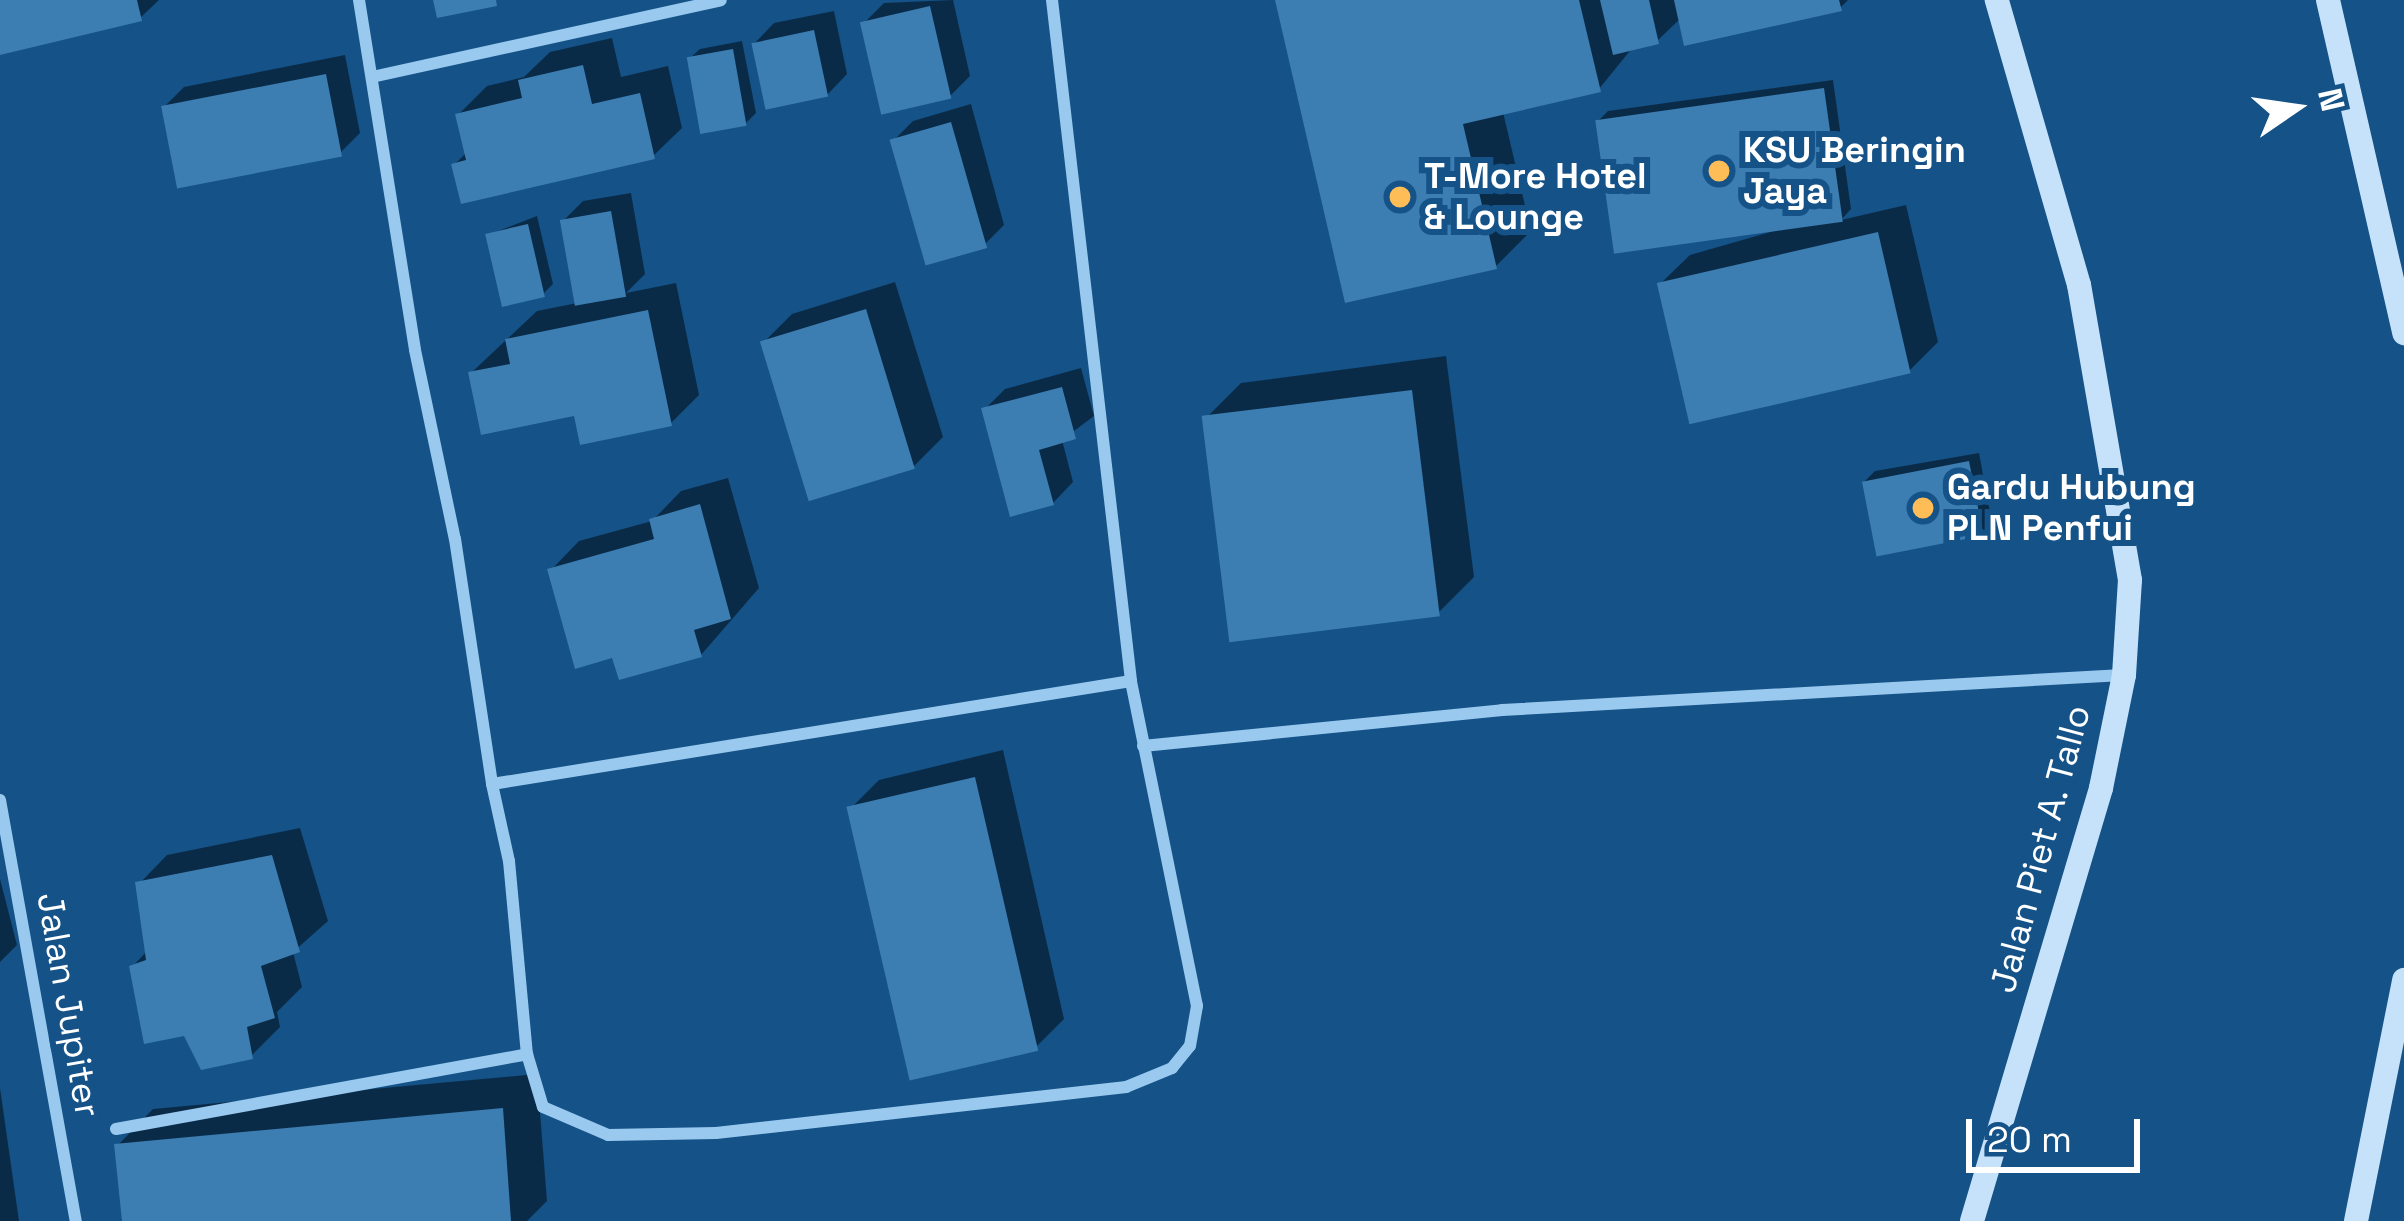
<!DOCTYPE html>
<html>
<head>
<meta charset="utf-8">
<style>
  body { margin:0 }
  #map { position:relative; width:2404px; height:1221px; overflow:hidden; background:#145287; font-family:"Space Grotesk",sans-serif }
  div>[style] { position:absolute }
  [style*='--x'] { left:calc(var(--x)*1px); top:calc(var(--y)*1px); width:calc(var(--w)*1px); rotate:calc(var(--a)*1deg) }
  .shadow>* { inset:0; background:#0007 }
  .building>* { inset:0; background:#3c7db2; transform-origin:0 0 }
  .minor>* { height:12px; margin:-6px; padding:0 6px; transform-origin:6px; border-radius:6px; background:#99c9ef }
  .secondary>* { height:24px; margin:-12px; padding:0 12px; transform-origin:12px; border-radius:12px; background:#c6e2fb }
  .dots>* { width:33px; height:33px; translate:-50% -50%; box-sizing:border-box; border:6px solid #145287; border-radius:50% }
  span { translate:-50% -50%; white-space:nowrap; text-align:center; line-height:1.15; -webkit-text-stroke:12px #145287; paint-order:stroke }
  .poi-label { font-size:36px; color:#fff; font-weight:700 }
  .left { translate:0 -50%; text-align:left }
  .street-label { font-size:36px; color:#fff }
  .north { position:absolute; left:2236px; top:48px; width:120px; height:120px; -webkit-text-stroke:9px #145287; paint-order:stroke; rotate:77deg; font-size:33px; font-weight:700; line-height:48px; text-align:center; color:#fff }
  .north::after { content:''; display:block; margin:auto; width:42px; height:54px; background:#fff; clip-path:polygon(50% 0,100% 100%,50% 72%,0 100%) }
  .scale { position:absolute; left:1966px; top:1119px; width:174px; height:54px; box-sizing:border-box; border:6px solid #fff; border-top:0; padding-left:15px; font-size:36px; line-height:42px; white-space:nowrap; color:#fff; -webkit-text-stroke:9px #145287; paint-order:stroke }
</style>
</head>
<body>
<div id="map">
  <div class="shadow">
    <div style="clip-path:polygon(0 0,159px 0,140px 18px,0 52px)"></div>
    <div style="clip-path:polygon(953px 0,970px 76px,950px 96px,864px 23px,884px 3px)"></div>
    <div style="clip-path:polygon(1278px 0,1848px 0,1840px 8px,1681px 18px,1657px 41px,1633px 47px,1599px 89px,1503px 112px,1531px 231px,1495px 267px)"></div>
    <div style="clip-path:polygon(834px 11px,847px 74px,827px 95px,754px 44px,774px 23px)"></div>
    <div style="clip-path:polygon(612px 38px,621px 77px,668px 66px,682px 128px,653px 156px,454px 165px,467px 152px,458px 115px,487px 86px,524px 77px,550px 52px)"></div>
    <div style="clip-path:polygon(742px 41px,756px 113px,746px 123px,690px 58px,700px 49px)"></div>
    <div style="clip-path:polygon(345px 55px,360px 133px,340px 153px,164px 107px,184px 87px)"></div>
    <div style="clip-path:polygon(1833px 80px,1851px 209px,1841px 220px,1906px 205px,1938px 342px,1909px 371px,1661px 283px,1690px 255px,1795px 225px,1598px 121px,1608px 111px)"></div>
    <div style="clip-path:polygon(971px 104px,1004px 225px,984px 245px,893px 141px,913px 121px)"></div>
    <div style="clip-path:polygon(631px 193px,645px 274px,626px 293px,676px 283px,699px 395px,670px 424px,577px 412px,471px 373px,537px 311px,577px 303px,563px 221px,583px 201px)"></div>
    <div style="clip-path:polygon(537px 216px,553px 284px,543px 294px,488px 235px)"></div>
    <div style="clip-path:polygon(895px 282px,943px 437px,914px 466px,763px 343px,792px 314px)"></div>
    <div style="clip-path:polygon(1446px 356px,1474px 577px,1438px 613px,1206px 418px,1241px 383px)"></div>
    <div style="clip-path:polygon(1081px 368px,1094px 416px,1062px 440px,1073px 482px,1053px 503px,985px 409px,1005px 389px)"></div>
    <div style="clip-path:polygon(1979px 453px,1992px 523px,1982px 533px,1865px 481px,1875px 471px)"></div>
    <div style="clip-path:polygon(728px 478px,759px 588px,701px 655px,614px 655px,551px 570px,579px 541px,652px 521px,681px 491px)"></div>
    <div style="clip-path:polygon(1003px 750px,1064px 1019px,1035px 1048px,850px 809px,879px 780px)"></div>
    <div style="clip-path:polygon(300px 828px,328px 921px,293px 952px,302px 987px,277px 1012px,280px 1027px,251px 1056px,186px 1033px,132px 967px,148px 950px,139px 884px,167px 855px)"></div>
    <div style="clip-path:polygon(0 879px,17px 945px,0 962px)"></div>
    <div style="clip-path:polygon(537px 1074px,547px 1201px,527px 1221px,125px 1221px,118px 1145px,153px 1109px)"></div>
    <div style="clip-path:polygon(0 1088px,19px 1221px,0 1221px)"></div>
  </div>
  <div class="building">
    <div style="clip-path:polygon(0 0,137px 0,142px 21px,0 55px)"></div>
    <div style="clip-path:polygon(433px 0,496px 0,497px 6px,437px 18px)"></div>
    <div style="clip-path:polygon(1275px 0,1579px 0,1601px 92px,1463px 124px,1497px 269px,1345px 303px)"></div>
    <div style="clip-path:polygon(1600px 0,1649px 0,1659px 44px,1613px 55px)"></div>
    <div style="clip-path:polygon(1674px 0,1839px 0,1842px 11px,1684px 46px)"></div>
    <div style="left:930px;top:6px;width:95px;height:72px;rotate:77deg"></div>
    <div style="left:814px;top:30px;width:68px;height:64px;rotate:78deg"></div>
    <div style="left:733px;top:49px;width:78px;height:47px;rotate:80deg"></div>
    <div style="clip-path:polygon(583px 65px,592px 104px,640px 93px,655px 159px,461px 204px,451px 164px,466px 160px,455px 114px,522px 98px,518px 80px)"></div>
    <div style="left:326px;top:74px;width:84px;height:168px;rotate:79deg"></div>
    <div style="left:1824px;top:88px;width:135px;height:231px;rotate:82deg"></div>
    <div style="left:951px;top:122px;width:131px;height:64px;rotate:74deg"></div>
    <div style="left:611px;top:211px;width:87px;height:52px;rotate:80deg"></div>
    <div style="left:528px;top:224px;width:75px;height:44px;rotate:77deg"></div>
    <div style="left:1878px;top:232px;width:145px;height:227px;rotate:77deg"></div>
    <div style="left:866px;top:309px;width:167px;height:111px;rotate:73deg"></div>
    <div style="clip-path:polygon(648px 310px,672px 426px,580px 445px,574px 416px,481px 435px,468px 372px,510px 364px,505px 339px)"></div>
    <div style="clip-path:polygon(1062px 387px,1076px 439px,1039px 450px,1054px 505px,1010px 517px,981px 408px)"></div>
    <div style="left:1412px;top:390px;width:228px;height:212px;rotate:83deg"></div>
    <div style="left:1969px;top:461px;width:76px;height:109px;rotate:79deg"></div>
    <div style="clip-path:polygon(700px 504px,731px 619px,694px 630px,702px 657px,619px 680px,612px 658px,575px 669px,547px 569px,654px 539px,649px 519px)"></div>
    <div style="left:975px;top:777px;width:281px;height:132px;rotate:77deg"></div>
    <div style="clip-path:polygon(272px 855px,300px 952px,261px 966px,275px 1018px,247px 1027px,253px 1059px,201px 1070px,184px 1036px,144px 1044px,129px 966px,146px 960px,135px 882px)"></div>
    <div style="clip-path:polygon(503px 1108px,511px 1221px,122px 1221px,114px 1144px)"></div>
  </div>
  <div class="minor">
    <div style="--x:359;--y:0;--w:354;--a:80.9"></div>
    <div style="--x:415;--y:350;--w:193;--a:78.1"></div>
    <div style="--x:455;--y:539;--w:248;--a:81.4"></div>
    <div style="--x:492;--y:784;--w:79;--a:77.6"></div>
    <div style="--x:509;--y:861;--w:194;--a:84.7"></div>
    <div style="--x:527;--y:1054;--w:55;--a:73.2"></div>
    <div style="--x:543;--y:1107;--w:71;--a:23.3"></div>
    <div style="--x:608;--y:1135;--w:108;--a:-1.1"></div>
    <div style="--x:716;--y:1133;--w:413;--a:-6.4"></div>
    <div style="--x:1126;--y:1087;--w:50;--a:-22.4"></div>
    <div style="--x:1172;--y:1068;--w:28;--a:-51"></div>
    <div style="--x:1190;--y:1046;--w:41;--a:-80.1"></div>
    <div style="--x:1197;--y:1006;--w:332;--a:-101.5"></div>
    <div style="--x:1131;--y:681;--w:647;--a:170.84"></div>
    <div style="--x:1052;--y:0;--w:686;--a:83.38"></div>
    <div style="--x:372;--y:77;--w:357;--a:-12.4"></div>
    <div style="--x:1143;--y:746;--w:361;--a:-5.7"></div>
    <div style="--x:1502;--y:710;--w:622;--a:-3.23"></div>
    <div style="--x:0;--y:800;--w:428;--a:79.8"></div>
    <div style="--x:116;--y:1129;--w:418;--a:-10.3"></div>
  </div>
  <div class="secondary">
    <div style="--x:2328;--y:0;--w:342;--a:77.1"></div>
    <div style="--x:1972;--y:1221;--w:452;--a:-73.4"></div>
    <div style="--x:2101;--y:788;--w:115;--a:-78.5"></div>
    <div style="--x:2124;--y:675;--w:95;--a:-86.4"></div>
    <div style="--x:2130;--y:580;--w:299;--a:-99.8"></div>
    <div style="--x:2079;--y:285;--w:297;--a:-106.1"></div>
    <div style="--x:2356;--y:1221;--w:246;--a:-78.7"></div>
  </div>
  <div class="dots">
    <div style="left:1719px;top:171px;background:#ffbd57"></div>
    <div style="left:1400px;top:197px;background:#ffbd57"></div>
    <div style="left:1923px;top:508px;background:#ffbd57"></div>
  </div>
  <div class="poi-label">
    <span class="left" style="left:1743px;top:171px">KSU Beringin<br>Jaya</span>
    <span class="left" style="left:1424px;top:197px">T-More Hotel<br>&amp; Lounge</span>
    <span class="left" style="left:1947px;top:508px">Gardu Hubung<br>PLN Penfui</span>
  </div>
  <div class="street-label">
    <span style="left:2041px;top:849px;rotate:-75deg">Jalan Piet A. Tallo</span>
    <span style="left:68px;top:1005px;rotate:80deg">Jalan Jupiter</span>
  </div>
  <div class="north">N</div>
  <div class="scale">20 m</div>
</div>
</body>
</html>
